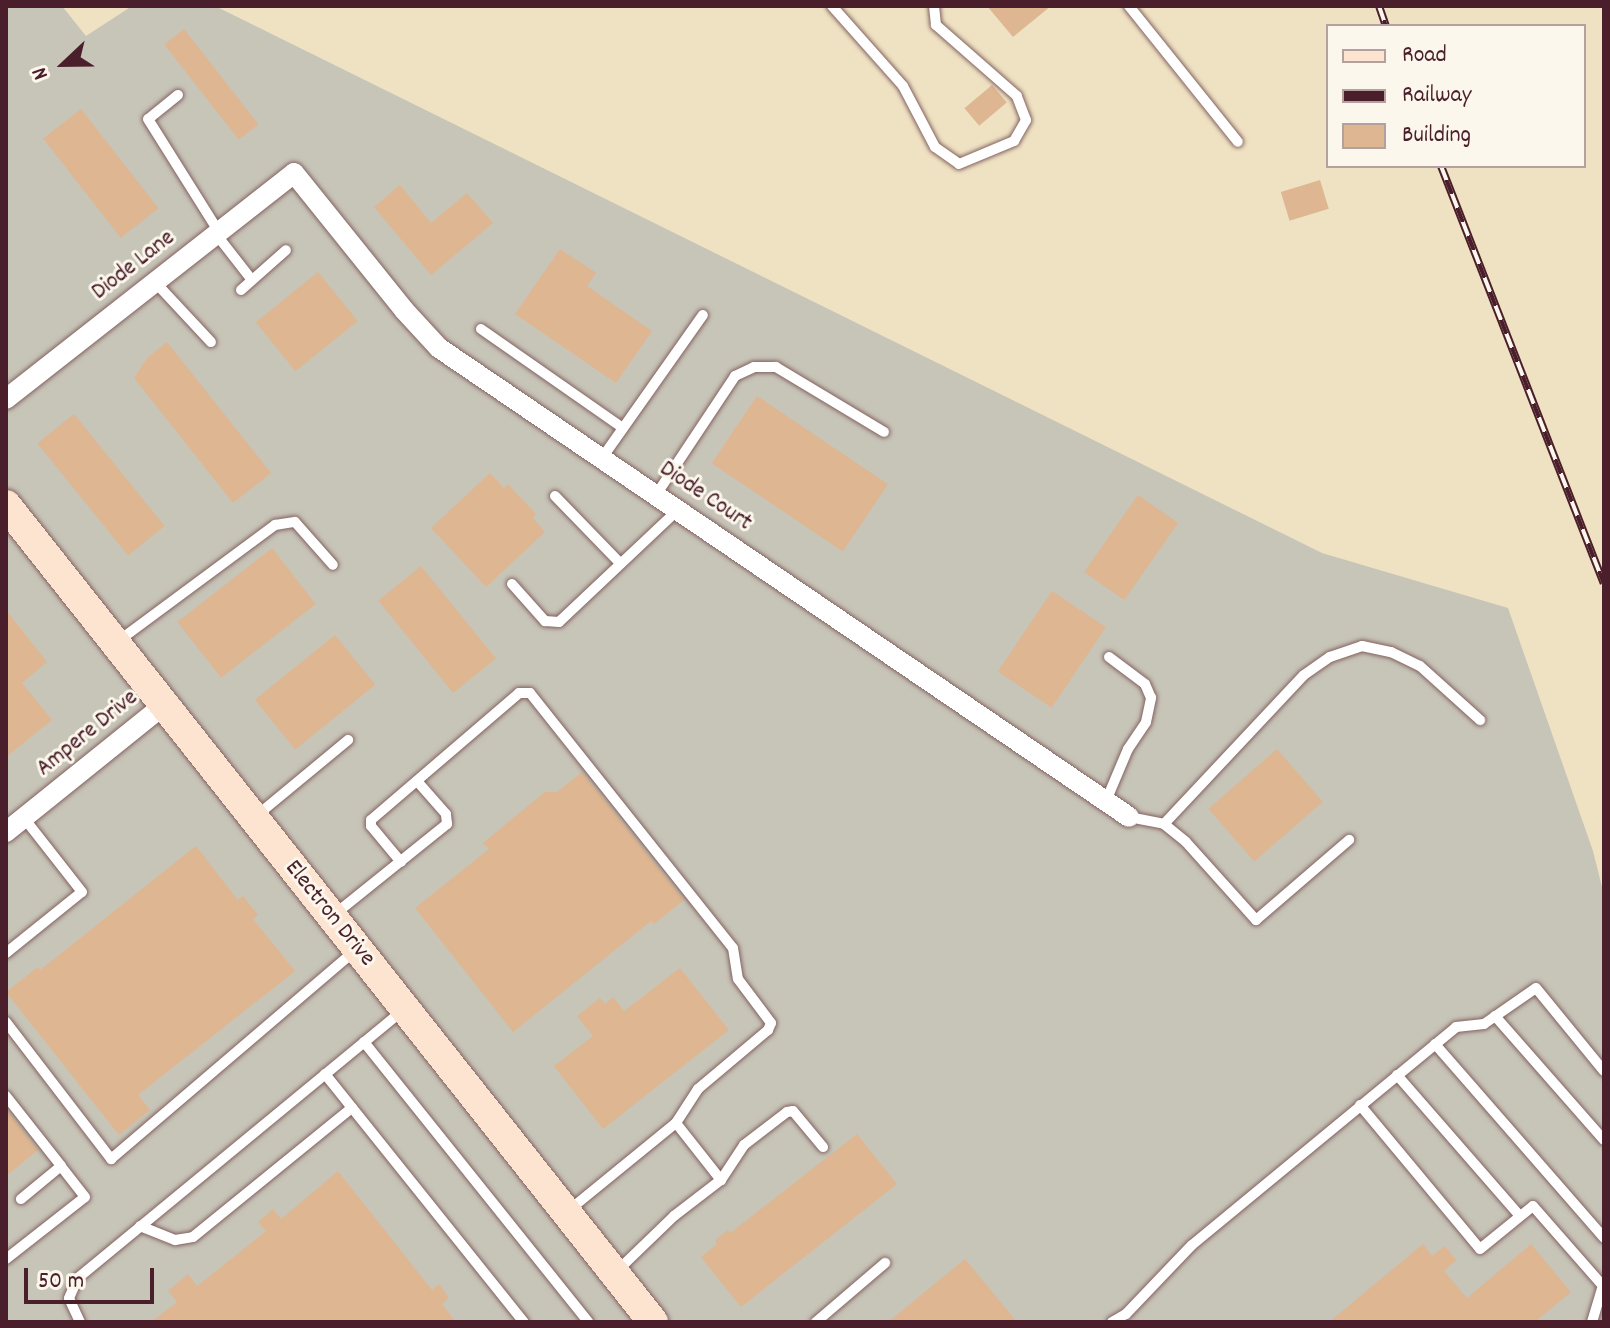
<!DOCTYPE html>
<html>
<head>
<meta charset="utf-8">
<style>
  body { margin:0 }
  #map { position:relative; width:1610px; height:1328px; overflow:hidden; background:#efe2c3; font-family:Dekko,sans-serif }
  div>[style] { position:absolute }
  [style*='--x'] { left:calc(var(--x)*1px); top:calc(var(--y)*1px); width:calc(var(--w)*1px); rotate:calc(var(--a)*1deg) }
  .industrial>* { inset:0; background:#c7c4b8 }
  .building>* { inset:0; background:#deb792; transform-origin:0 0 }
  .roads { filter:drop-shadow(0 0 2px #846360) drop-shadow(0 0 2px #846360) }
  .lane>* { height:10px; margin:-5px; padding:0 5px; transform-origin:5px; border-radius:5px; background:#fff }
  .street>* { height:20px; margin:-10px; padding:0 10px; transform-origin:10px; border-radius:10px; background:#fff }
  .secondary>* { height:30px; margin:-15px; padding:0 15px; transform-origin:15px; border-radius:15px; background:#fde4d1 }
  .rail>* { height:8px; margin-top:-4px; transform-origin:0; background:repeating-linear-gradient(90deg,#fbf7ec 0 15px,#4a1f2b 0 30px); box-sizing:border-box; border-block:2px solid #4a1f2b }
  span { translate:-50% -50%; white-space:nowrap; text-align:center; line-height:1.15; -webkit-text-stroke:6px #fbf7ec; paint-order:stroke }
  .street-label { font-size:24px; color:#4a1f2b }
  .frame { position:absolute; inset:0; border:8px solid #4a1f2b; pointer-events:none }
  .legend { position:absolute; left:1326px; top:24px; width:260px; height:144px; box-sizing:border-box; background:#fbf7ec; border:2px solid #b4a19f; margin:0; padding:10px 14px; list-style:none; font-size:24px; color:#4a1f2b }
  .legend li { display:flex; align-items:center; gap:16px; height:40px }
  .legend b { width:40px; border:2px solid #b4a19f }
  .north { position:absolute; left:24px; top:24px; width:80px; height:80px; -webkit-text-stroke:6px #fbf7ec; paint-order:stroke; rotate:248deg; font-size:22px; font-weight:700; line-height:32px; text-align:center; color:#4a1f2b }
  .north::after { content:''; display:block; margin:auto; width:28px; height:36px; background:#4a1f2b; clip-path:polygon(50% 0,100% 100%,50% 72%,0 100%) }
  .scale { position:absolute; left:24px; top:1268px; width:130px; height:36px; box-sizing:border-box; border:4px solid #4a1f2b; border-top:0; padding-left:10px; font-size:24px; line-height:28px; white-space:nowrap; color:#4a1f2b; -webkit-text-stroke:6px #fbf7ec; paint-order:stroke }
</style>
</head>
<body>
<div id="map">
  <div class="industrial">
    <div style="clip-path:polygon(6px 6px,62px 6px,86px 36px,132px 6px,215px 6px,1322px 553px,1508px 608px,1593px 851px,1604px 895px,1604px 1322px,6px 1322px)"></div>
  </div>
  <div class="building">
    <div style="clip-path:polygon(987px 6px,1051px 6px,1013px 37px)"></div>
    <div style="left:184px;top:29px;width:121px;height:25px;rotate:52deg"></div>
    <div style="left:992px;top:85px;width:23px;height:36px;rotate:50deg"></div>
    <div style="left:81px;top:109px;width:126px;height:48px;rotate:52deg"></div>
    <div style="left:1320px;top:180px;width:30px;height:41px;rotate:73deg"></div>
    <div style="clip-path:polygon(400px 185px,431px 223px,467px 193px,493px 223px,431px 275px,374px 207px)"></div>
    <div style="clip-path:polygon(560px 249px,596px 273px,587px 286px,652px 331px,616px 383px,515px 314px)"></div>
    <div style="left:318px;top:272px;width:63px;height:80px;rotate:51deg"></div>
    <div style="clip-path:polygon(167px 342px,271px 473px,233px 503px,134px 378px,148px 357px)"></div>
    <div style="left:757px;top:396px;width:158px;height:81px;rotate:34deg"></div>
    <div style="left:74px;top:414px;width:144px;height:47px;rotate:51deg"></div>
    <div style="clip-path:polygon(490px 473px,504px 488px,508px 484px,536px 514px,533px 518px,545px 532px,486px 587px,431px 528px)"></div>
    <div style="left:1138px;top:495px;width:49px;height:94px;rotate:35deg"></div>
    <div style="left:272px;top:548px;width:71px;height:120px;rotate:52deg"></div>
    <div style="left:421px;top:566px;width:119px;height:55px;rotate:51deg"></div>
    <div style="left:1052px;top:591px;width:65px;height:97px;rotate:34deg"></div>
    <div style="clip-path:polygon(6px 610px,47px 662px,22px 683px,52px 720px,6px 757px)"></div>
    <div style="left:335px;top:635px;width:64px;height:103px;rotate:51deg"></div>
    <div style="left:1277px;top:749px;width:70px;height:91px;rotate:49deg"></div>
    <div style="clip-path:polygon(582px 772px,684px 900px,654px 924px,651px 921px,513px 1032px,415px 908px,489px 849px,483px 843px,518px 814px,545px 792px,557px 792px)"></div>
    <div style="clip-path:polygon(196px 846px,238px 900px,243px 896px,258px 915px,253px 919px,295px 971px,138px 1095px,150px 1110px,119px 1135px,6px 992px,38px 967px,40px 970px)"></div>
    <div style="clip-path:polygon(680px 968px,729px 1030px,603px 1129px,554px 1066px,593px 1036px,577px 1016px,600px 998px,605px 1004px,613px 997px,624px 1011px)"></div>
    <div style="clip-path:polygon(6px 1109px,38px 1150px,6px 1176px)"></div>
    <div style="clip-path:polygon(857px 1134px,897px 1184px,741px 1307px,701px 1257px,717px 1244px,715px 1240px,728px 1230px,730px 1233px)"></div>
    <div style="clip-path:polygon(338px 1171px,432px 1290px,439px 1284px,449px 1298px,442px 1304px,456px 1322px,151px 1322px,177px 1302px,168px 1291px,188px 1274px,197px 1286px,266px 1231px,258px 1222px,273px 1209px,281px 1219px)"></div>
    <div style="clip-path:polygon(1423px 1244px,1432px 1256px,1445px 1246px,1456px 1260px,1444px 1271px,1467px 1298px,1531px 1244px,1571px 1292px,1535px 1322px,1329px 1322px)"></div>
    <div style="clip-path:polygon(965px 1259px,1017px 1322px,888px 1322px)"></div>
  </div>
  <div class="roads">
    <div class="lane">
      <div style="--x:832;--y:6;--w:107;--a:48.4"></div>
      <div style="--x:903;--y:86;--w:69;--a:62.3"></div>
      <div style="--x:935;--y:147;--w:29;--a:35"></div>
      <div style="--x:959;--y:164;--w:60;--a:-22.7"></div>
      <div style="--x:1014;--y:141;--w:24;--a:-60"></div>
      <div style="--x:1026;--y:120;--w:26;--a:-111"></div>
      <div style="--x:1017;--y:96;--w:108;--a:-138.8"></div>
      <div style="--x:936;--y:25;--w:19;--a:-96"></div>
      <div style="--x:1129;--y:6;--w:174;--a:51.3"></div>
      <div style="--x:178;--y:95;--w:38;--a:141"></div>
      <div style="--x:148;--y:119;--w:133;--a:57.9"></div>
      <div style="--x:216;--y:234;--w:58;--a:52"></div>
      <div style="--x:155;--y:282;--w:82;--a:47"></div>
      <div style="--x:241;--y:290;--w:60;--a:-41.6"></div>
      <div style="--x:481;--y:329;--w:173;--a:34.9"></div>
      <div style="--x:602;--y:458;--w:175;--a:-54.8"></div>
      <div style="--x:656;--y:495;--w:143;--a:-56.4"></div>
      <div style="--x:735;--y:376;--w:21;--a:-25"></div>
      <div style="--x:754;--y:367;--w:22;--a:0"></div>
      <div style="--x:776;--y:367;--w:126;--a:31"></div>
      <div style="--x:555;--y:496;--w:93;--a:45.9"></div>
      <div style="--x:512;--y:584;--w:50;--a:48.3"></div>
      <div style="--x:545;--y:621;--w:14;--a:4"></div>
      <div style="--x:559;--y:622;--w:163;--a:-43.3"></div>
      <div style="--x:117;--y:642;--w:197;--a:-36.5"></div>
      <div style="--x:275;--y:525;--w:20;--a:-9"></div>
      <div style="--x:295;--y:522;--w:57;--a:48.5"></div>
      <div style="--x:1106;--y:801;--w:56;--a:-67.1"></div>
      <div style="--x:1128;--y:749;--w:32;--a:-56"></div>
      <div style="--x:1146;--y:722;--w:25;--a:-78"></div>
      <div style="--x:1151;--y:698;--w:15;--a:-113"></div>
      <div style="--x:1145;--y:684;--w:45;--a:-143.1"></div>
      <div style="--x:255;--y:817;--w:121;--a:-39.6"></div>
      <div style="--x:1129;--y:817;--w:36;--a:11"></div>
      <div style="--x:1164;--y:824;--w:28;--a:39"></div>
      <div style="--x:1186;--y:842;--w:105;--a:48.1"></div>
      <div style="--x:1256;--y:920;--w:123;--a:-40.7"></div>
      <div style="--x:1164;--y:824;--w:204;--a:-46.8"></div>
      <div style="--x:1304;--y:675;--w:32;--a:-35"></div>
      <div style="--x:1330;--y:657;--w:34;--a:-19"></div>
      <div style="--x:1362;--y:646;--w:30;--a:12"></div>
      <div style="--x:1391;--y:652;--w:32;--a:26"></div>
      <div style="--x:1420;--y:666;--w:81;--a:42"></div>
      <div style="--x:401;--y:862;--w:47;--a:-129.8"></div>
      <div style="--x:371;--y:826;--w:6;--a:-90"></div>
      <div style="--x:371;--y:820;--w:195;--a:-40.6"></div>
      <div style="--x:519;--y:693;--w:11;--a:0"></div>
      <div style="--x:530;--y:693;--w:326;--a:51.5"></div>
      <div style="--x:733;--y:948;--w:31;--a:81"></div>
      <div style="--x:738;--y:979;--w:55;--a:53.1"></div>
      <div style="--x:771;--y:1023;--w:8;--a:113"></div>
      <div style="--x:768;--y:1030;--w:92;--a:139.9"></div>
      <div style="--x:698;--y:1089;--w:40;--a:122.9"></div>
      <div style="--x:335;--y:914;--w:144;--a:-38.8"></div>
      <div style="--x:447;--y:824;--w:10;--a:-96"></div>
      <div style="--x:446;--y:814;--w:44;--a:-131.3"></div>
      <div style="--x:6;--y:953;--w:97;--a:-38.8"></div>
      <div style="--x:82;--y:892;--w:94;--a:-128.1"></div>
      <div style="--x:1495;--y:1016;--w:165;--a:48.7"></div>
      <div style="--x:6;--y:1022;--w:173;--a:52.5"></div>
      <div style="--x:111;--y:1159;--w:322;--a:-40.5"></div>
      <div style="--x:364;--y:1042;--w:359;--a:51.3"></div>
      <div style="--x:1435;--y:1044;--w:257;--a:48.9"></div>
      <div style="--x:325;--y:1074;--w:318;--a:51.3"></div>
      <div style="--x:1397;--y:1075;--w:187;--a:48.9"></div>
      <div style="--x:6;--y:1096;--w:89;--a:51.8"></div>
      <div style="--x:61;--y:1166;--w:52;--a:140.5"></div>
      <div style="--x:1360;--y:1105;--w:187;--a:50.2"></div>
      <div style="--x:1480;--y:1249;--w:68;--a:-39.1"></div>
      <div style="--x:1533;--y:1206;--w:106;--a:48.8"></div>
      <div style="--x:568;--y:1211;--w:139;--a:-39.2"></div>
      <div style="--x:676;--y:1123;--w:73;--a:51.7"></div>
      <div style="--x:140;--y:1226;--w:38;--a:22"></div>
      <div style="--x:175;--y:1240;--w:18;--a:-9"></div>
      <div style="--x:193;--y:1237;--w:205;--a:-39.1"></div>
      <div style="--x:6;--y:1259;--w:100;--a:-38.1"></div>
      <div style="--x:85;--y:1197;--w:39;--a:-128"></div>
      <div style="--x:616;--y:1272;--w:81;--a:-44"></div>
      <div style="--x:674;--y:1216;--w:59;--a:-37.5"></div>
      <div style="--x:721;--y:1180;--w:42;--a:-56.7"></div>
      <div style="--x:744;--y:1145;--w:54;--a:-37.5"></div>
      <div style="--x:787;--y:1112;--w:6;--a:-9"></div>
      <div style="--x:793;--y:1111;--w:47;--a:50.2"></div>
      <div style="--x:80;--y:1322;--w:26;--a:-115"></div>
      <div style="--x:69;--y:1298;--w:22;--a:-66"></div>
      <div style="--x:78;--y:1278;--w:421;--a:-39.5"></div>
      <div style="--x:816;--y:1322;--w:91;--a:-40.5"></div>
      <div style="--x:1112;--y:1322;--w:16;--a:-30"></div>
      <div style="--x:1126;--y:1314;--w:95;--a:-46.3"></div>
      <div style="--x:1192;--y:1245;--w:342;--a:-39.5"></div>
      <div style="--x:1456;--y:1027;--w:28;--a:-6"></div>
      <div style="--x:1484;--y:1024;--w:63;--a:-34.7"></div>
      <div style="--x:1536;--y:988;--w:107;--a:50.7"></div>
      <div style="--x:1592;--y:1322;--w:42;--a:-73.3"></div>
    </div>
    <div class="street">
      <div style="--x:6;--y:399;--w:366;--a:-38.1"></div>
      <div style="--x:294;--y:173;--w:176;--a:51.2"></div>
      <div style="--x:404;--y:310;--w:52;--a:47.4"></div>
      <div style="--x:439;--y:348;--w:834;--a:34.2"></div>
      <div style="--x:6;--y:832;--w:203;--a:-38.8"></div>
    </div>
    <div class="secondary">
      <div style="--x:6;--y:505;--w:1042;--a:51.62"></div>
    </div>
  </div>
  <div class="rail">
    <div style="--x:1379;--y:6;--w:21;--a:71"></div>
    <div style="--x:1441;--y:166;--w:448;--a:68.7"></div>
  </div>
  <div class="street-label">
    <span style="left:134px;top:266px;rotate:-38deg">Diode Lane</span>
    <span style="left:705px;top:497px;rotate:34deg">Diode Court</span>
    <span style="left:88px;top:734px;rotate:-39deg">Ampere Drive</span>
    <span style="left:329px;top:914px;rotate:51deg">Electron Drive</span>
  </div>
  <div class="frame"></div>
  <ul class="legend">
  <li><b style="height:10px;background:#fde4d1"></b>Road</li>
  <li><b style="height:10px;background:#4a1f2b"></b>Railway</li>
  <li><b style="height:22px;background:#deb792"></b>Building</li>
  </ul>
  <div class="north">N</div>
  <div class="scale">50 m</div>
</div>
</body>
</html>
